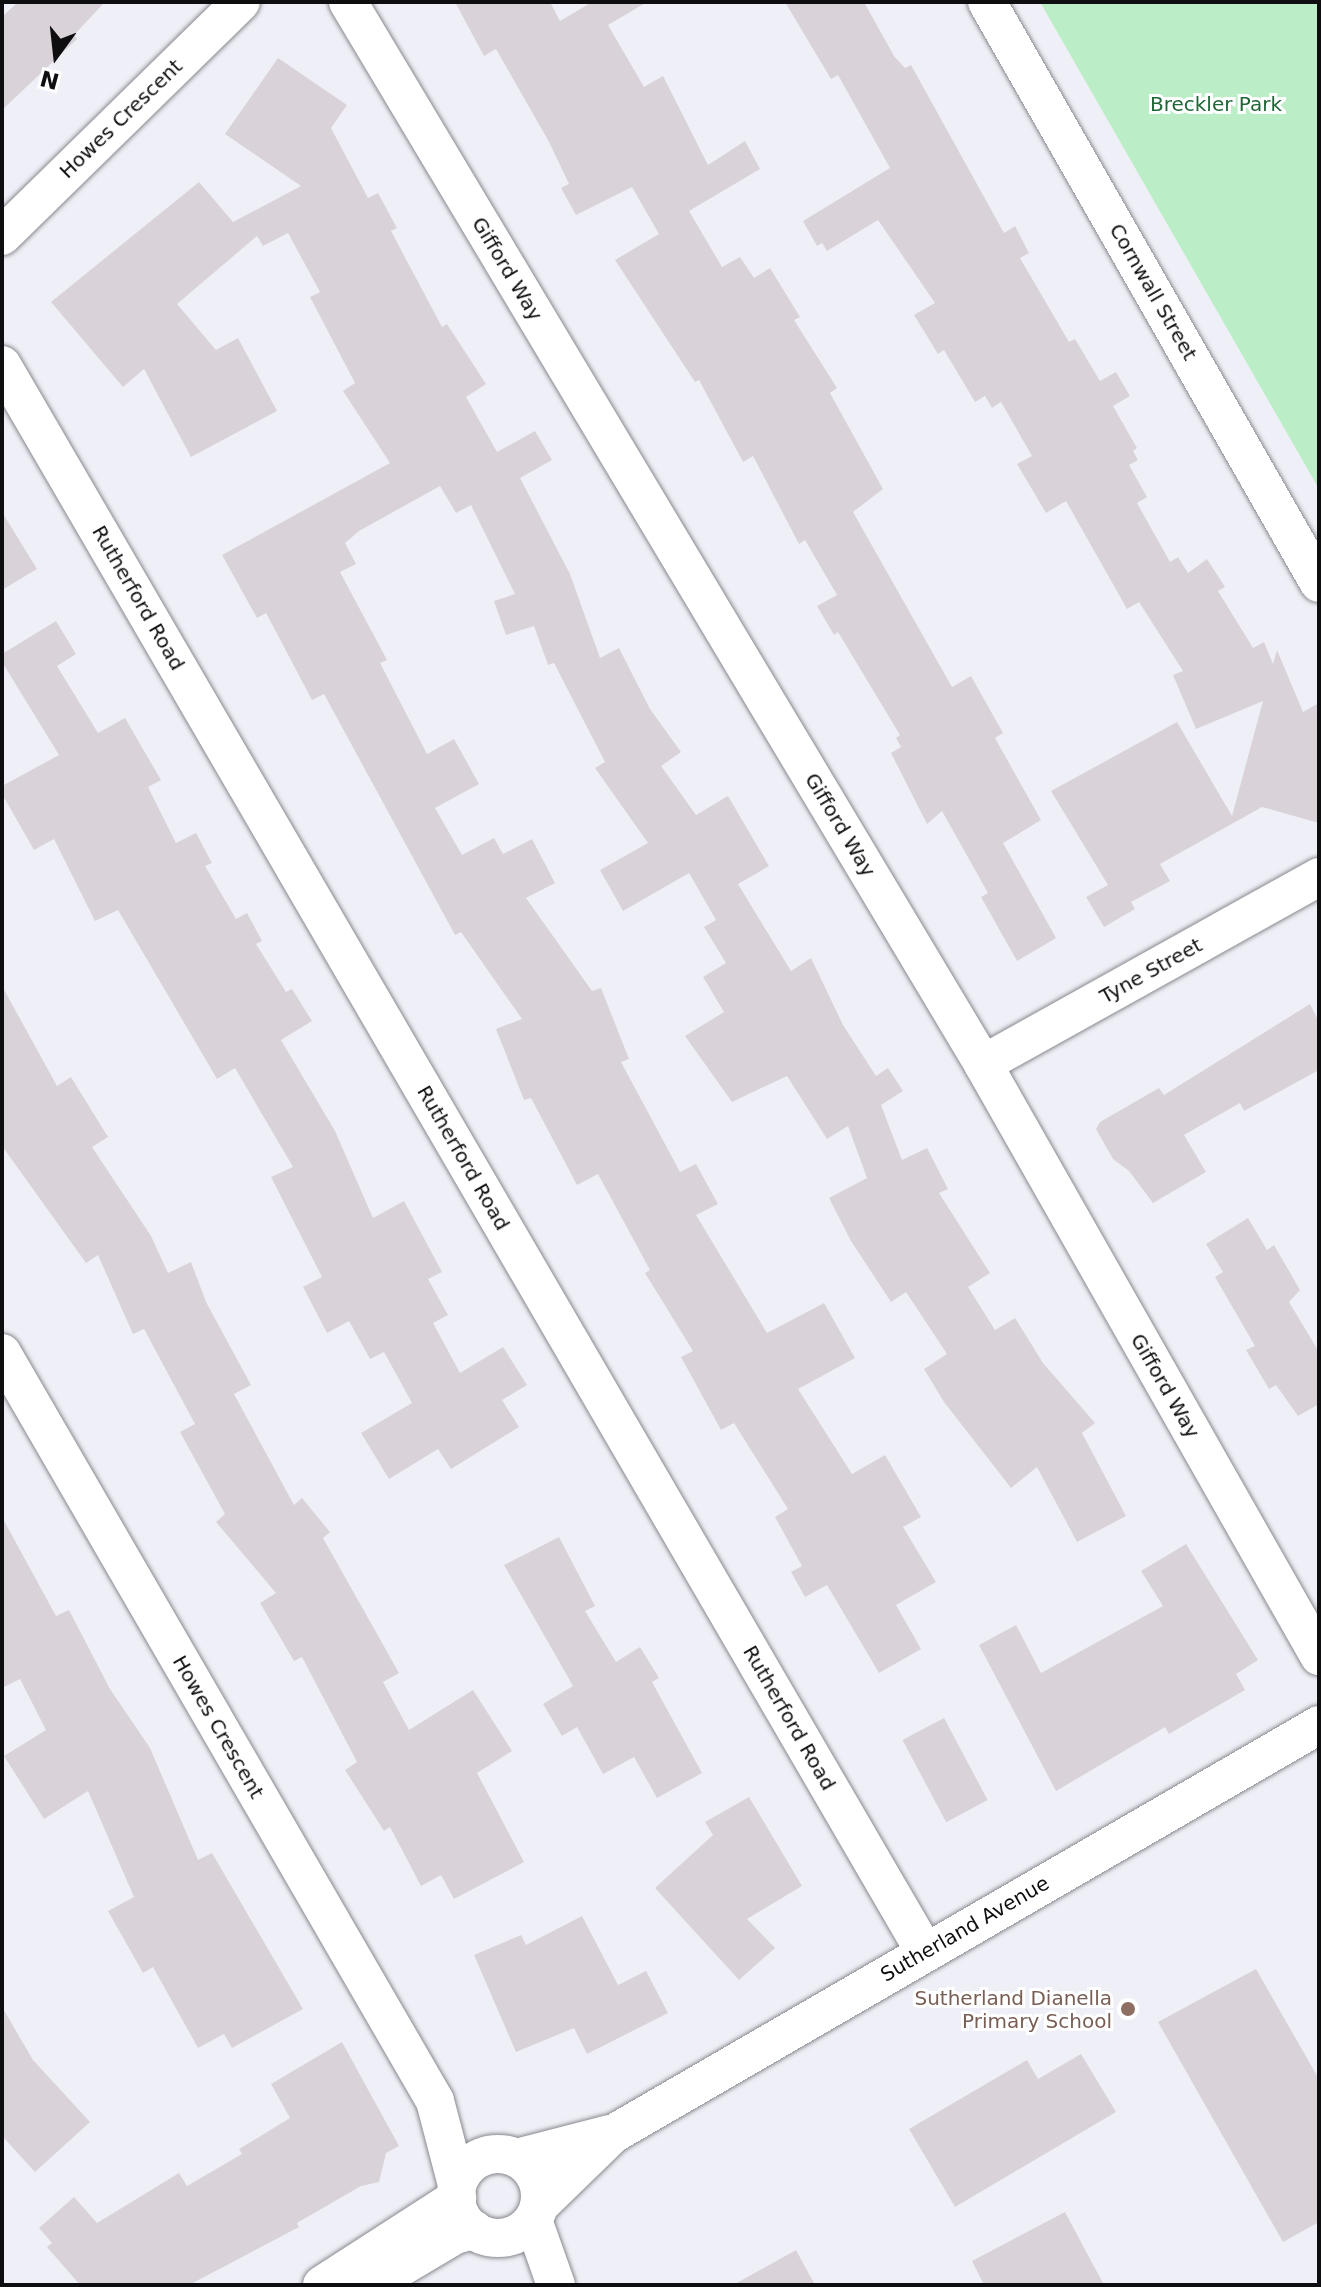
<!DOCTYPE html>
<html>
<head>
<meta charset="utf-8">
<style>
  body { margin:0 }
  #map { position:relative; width:1321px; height:2287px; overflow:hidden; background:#eff0f7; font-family:"DejaVu Sans",sans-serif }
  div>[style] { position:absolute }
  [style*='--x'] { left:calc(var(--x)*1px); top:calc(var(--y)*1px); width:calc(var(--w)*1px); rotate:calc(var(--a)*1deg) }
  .green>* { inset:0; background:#bbeec6 }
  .building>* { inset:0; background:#d9d3d9; transform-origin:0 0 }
  .roads { filter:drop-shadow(0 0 2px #88898f) drop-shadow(0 0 2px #88898f) }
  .minor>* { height:38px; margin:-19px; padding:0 19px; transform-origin:19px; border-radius:19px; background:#fff }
  .minor>.ring { margin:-19px; padding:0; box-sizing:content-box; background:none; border:38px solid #fff; border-radius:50% }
  .dots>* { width:22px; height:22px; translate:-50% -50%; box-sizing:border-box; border:4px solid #fff; border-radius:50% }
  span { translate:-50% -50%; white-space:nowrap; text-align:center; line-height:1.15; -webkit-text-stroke:6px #fff; paint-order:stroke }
  .park-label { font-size:20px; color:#206738 }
  .street-label { font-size:20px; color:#0e0e10 }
  .education-label { font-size:20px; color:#785e54 }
  .right { translate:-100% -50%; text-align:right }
  .frame { position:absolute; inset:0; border:4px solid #0e0e10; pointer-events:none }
  .north { position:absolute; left:16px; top:16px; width:80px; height:80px; -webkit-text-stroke:6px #fff; paint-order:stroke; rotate:195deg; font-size:22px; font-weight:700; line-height:32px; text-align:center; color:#0e0e10 }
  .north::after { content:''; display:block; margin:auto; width:28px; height:36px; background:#0e0e10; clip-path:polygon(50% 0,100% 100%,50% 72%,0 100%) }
</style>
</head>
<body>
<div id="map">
  <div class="green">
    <div style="clip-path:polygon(1040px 2px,1319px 2px,1319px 489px)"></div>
  </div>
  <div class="building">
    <div style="clip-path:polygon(18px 2px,105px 2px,74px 35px,77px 39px,2px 110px,2px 17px)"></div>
    <div style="clip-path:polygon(455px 2px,550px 2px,560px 21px,592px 2px,647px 2px,608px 25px,644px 87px,663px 76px,708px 165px,745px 141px,760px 169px,689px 211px,722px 267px,740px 257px,754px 278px,770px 268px,800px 317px,794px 320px,837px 388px,830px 393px,883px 489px,853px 512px,952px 687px,971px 676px,1003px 733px,995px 738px,1041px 820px,1003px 843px,1056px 938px,1017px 961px,981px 897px,988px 893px,942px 811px,927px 824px,891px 753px,901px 747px,896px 738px,900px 735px,838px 632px,834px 635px,817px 606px,837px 595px,805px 540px,799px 544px,753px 456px,743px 462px,699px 380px,695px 382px,615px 260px,659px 234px,632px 187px,576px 215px,561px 188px,569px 184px,549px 142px,496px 49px,484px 56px)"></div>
    <div style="clip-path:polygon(785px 2px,864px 2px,894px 56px,905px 68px,911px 65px,1004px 233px,1015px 226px,1029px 253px,1020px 258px,1069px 342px,1075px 339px,1100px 381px,1116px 372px,1130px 396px,1113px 406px,1137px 448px,1133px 451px,1138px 460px,1129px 465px,1147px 497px,1137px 503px,1170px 562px,1178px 557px,1188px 573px,1207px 559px,1225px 587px,1218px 591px,1253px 648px,1264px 642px,1273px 664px,1277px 650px,1303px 712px,1319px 703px,1319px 823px,1262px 807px,1160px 864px,1170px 881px,1131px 902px,1135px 909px,1104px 927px,1086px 897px,1108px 885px,1051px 791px,1177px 722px,1232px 816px,1263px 701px,1196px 729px,1173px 675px,1183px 671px,1139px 602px,1127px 609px,1066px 501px,1046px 513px,1017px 464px,1032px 456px,1001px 402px,992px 408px,985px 396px,975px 402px,944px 350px,938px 354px,914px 315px,935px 303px,878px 220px,827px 251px,822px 243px,817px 246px,803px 221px,890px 168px,838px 75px,831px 79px)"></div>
    <div style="clip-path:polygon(278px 58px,347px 105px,331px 128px,368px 198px,378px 193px,397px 228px,391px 231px,442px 327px,447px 324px,486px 384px,466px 397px,497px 452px,535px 431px,552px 460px,520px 478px,570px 574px,600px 658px,619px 648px,650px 709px,681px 752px,661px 766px,696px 815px,728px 796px,769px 866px,738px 884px,791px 971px,811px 958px,843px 1025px,876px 1076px,888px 1068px,903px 1091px,881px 1105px,902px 1160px,927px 1148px,948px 1189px,939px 1193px,990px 1273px,968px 1287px,995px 1330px,1015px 1318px,1043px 1363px,1095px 1423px,1082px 1433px,1126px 1516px,1077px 1542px,1037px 1467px,1011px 1488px,944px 1402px,924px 1369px,947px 1354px,906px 1292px,891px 1302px,851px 1241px,829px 1198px,867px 1178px,848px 1126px,827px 1139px,787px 1076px,732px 1102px,685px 1036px,724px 1012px,703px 977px,726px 963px,704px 927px,716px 920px,689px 873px,623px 911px,600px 870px,648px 843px,595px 768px,605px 762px,554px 663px,548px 665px,534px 626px,506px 635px,494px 601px,515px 594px,471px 505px,456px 513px,440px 486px,359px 531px,345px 543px,356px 564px,340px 572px,387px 660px,380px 663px,427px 754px,454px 739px,479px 784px,435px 808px,462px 855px,494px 838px,503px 854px,532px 839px,555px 883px,526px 898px,592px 991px,601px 988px,629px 1059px,621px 1062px,680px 1172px,696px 1164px,718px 1204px,696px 1215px,767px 1333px,824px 1303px,855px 1358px,798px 1389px,852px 1474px,885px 1455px,921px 1517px,903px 1527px,936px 1582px,896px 1605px,921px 1649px,879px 1673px,827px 1585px,805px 1597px,791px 1572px,802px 1566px,775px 1517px,788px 1509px,734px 1423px,721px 1430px,681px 1357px,693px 1351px,645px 1273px,650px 1270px,598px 1174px,577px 1185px,531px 1098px,524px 1100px,496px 1029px,522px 1019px,461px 932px,455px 935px,324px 694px,312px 700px,266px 613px,257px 618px,222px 555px,390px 463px,343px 391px,355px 383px,310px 297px,320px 292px,288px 233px,263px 246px,257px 236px,177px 304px,216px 350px,238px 338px,277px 411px,191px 457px,144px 369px,123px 387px,51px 302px,199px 182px,233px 222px,301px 186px,225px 134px)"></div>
    <div style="clip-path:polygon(2px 512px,37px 569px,2px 590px)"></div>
    <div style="clip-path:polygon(56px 621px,76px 654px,57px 666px,98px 733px,125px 718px,161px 780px,148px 787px,176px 843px,196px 833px,212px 863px,205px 866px,236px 919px,247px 913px,262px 941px,256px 944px,286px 992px,292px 989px,312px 1021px,281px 1040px,335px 1131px,373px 1218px,404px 1201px,442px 1272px,428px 1279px,448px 1315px,433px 1323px,460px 1373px,503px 1347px,527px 1385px,502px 1400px,519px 1427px,451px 1469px,438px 1449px,389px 1479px,361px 1433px,412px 1403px,384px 1352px,370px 1359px,349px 1321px,327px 1333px,303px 1287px,322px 1277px,271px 1177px,293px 1167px,235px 1068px,217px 1079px,118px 910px,95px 921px,54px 839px,34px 850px,2px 794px,2px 786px,59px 755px,2px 662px,2px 654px)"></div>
    <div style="clip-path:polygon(2px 986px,57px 1086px,71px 1077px,108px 1137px,92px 1147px,151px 1236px,168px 1273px,191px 1262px,206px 1302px,251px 1385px,234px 1394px,294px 1505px,302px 1498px,330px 1532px,323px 1538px,399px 1673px,383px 1682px,409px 1730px,473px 1690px,512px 1751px,477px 1773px,524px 1862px,454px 1899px,441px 1875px,421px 1886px,390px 1827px,384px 1831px,345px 1770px,357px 1762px,302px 1657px,294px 1661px,260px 1603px,276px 1593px,216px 1522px,225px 1514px,180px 1432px,195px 1424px,144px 1329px,133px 1334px,98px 1255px,86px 1263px,2px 1146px)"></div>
    <div style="clip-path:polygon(1310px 1004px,1319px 1022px,1319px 1070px,1244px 1111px,1240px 1103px,1184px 1135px,1206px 1172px,1153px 1203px,1129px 1171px,1113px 1159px,1096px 1129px,1100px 1122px,1159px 1088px,1164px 1095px)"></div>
    <div style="clip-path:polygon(1248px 1218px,1267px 1250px,1274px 1245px,1300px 1290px,1289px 1302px,1319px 1352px,1319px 1404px,1298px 1416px,1276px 1385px,1269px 1389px,1246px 1350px,1255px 1346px,1215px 1277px,1223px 1272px,1206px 1244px)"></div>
    <div style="clip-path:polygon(2px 1517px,56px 1616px,69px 1610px,110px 1689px,150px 1748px,198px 1860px,212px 1853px,303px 2009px,232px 2048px,224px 2034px,198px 2048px,153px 1967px,143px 1973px,108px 1911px,134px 1897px,88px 1791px,44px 1819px,4px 1756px,46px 1730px,20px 1679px,2px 1688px)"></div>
    <div style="clip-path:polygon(559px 1537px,595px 1606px,585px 1611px,616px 1662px,640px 1647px,659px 1678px,652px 1682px,702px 1773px,657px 1798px,634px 1757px,603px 1774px,577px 1727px,562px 1736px,543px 1704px,573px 1686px,504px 1565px)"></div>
    <div style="clip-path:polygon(1186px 1544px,1258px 1660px,1236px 1674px,1245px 1690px,1169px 1734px,1165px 1727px,1056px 1791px,979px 1645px,1016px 1625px,1041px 1673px,1163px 1606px,1141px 1571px)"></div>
    <div style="left:944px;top:1718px;width:93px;height:47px;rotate:62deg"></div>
    <div style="clip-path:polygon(749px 1797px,802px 1886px,747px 1919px,775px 1948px,739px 1980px,655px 1888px,713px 1835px,705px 1822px)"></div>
    <div style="clip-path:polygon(582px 1916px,618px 1985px,646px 1971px,668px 2013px,587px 2054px,574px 2028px,516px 2052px,474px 1955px,521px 1935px,526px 1945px)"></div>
    <div style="clip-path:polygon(1256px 1969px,1319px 2079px,1319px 2222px,1283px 2242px,1158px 2022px)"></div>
    <div style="clip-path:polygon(2px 2007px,33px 2060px,90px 2122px,35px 2172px,2px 2136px)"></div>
    <div style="clip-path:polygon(342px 2042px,399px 2146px,386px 2153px,379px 2182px,361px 2186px,297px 2223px,299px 2227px,189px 2285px,80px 2285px,47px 2247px,52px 2243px,39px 2228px,74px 2197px,97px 2223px,179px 2173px,187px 2186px,242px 2154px,239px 2149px,290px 2118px,271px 2084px)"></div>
    <div style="clip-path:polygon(1081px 2054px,1116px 2112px,955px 2207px,909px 2129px,1027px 2060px,1038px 2079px)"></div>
    <div style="clip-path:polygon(1065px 2212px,1104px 2285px,984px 2285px,972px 2261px)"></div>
    <div style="clip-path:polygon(796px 2250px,815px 2285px,733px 2285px)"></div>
  </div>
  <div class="roads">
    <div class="minor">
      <div style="--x:348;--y:2;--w:1237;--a:59.12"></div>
      <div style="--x:983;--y:1064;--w:681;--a:60.42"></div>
      <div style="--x:987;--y:2;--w:669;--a:60.26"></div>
      <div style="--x:2;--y:236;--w:334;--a:-44.4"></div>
      <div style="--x:2;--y:365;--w:1836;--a:59.82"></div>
      <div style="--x:983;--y:1064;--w:385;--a:-29.1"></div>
      <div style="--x:2;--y:1353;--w:864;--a:59.93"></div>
      <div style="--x:435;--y:2101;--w:87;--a:75.3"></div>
      <div class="ring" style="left:456px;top:2154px;width:46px;height:46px"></div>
      <div style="--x:517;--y:2158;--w:96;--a:-14.5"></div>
      <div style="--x:539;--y:2206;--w:103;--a:-44.2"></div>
      <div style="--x:613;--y:2134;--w:816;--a:-30.08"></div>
      <div style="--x:533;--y:2220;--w:69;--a:70.5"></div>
      <div style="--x:322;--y:2285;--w:161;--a:-32.8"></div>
      <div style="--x:371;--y:2285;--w:98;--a:-30.8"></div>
      <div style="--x:455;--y:2235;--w:20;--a:-15"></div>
    </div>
  </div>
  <div class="dots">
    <div style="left:1128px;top:2009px;background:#8d6e63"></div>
  </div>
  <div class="park-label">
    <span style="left:1216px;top:104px">Breckler Park</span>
  </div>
  <div class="street-label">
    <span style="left:121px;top:119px;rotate:-44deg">Howes Crescent</span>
    <span style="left:507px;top:269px;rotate:59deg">Gifford Way</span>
    <span style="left:1153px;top:292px;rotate:60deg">Cornwall Street</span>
    <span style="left:138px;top:598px;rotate:60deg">Rutherford Road</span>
    <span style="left:840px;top:825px;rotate:59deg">Gifford Way</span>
    <span style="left:1151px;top:971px;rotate:-29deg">Tyne Street</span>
    <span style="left:463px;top:1158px;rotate:60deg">Rutherford Road</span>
    <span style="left:1165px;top:1386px;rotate:60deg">Gifford Way</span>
    <span style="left:789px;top:1718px;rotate:60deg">Rutherford Road</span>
    <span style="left:218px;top:1727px;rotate:60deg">Howes Crescent</span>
    <span style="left:965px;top:1929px;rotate:-30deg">Sutherland Avenue</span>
  </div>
  <div class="education-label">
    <span class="right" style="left:1112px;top:2010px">Sutherland Dianella<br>Primary School</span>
  </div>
  <div class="frame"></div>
  <div class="north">N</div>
</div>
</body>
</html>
